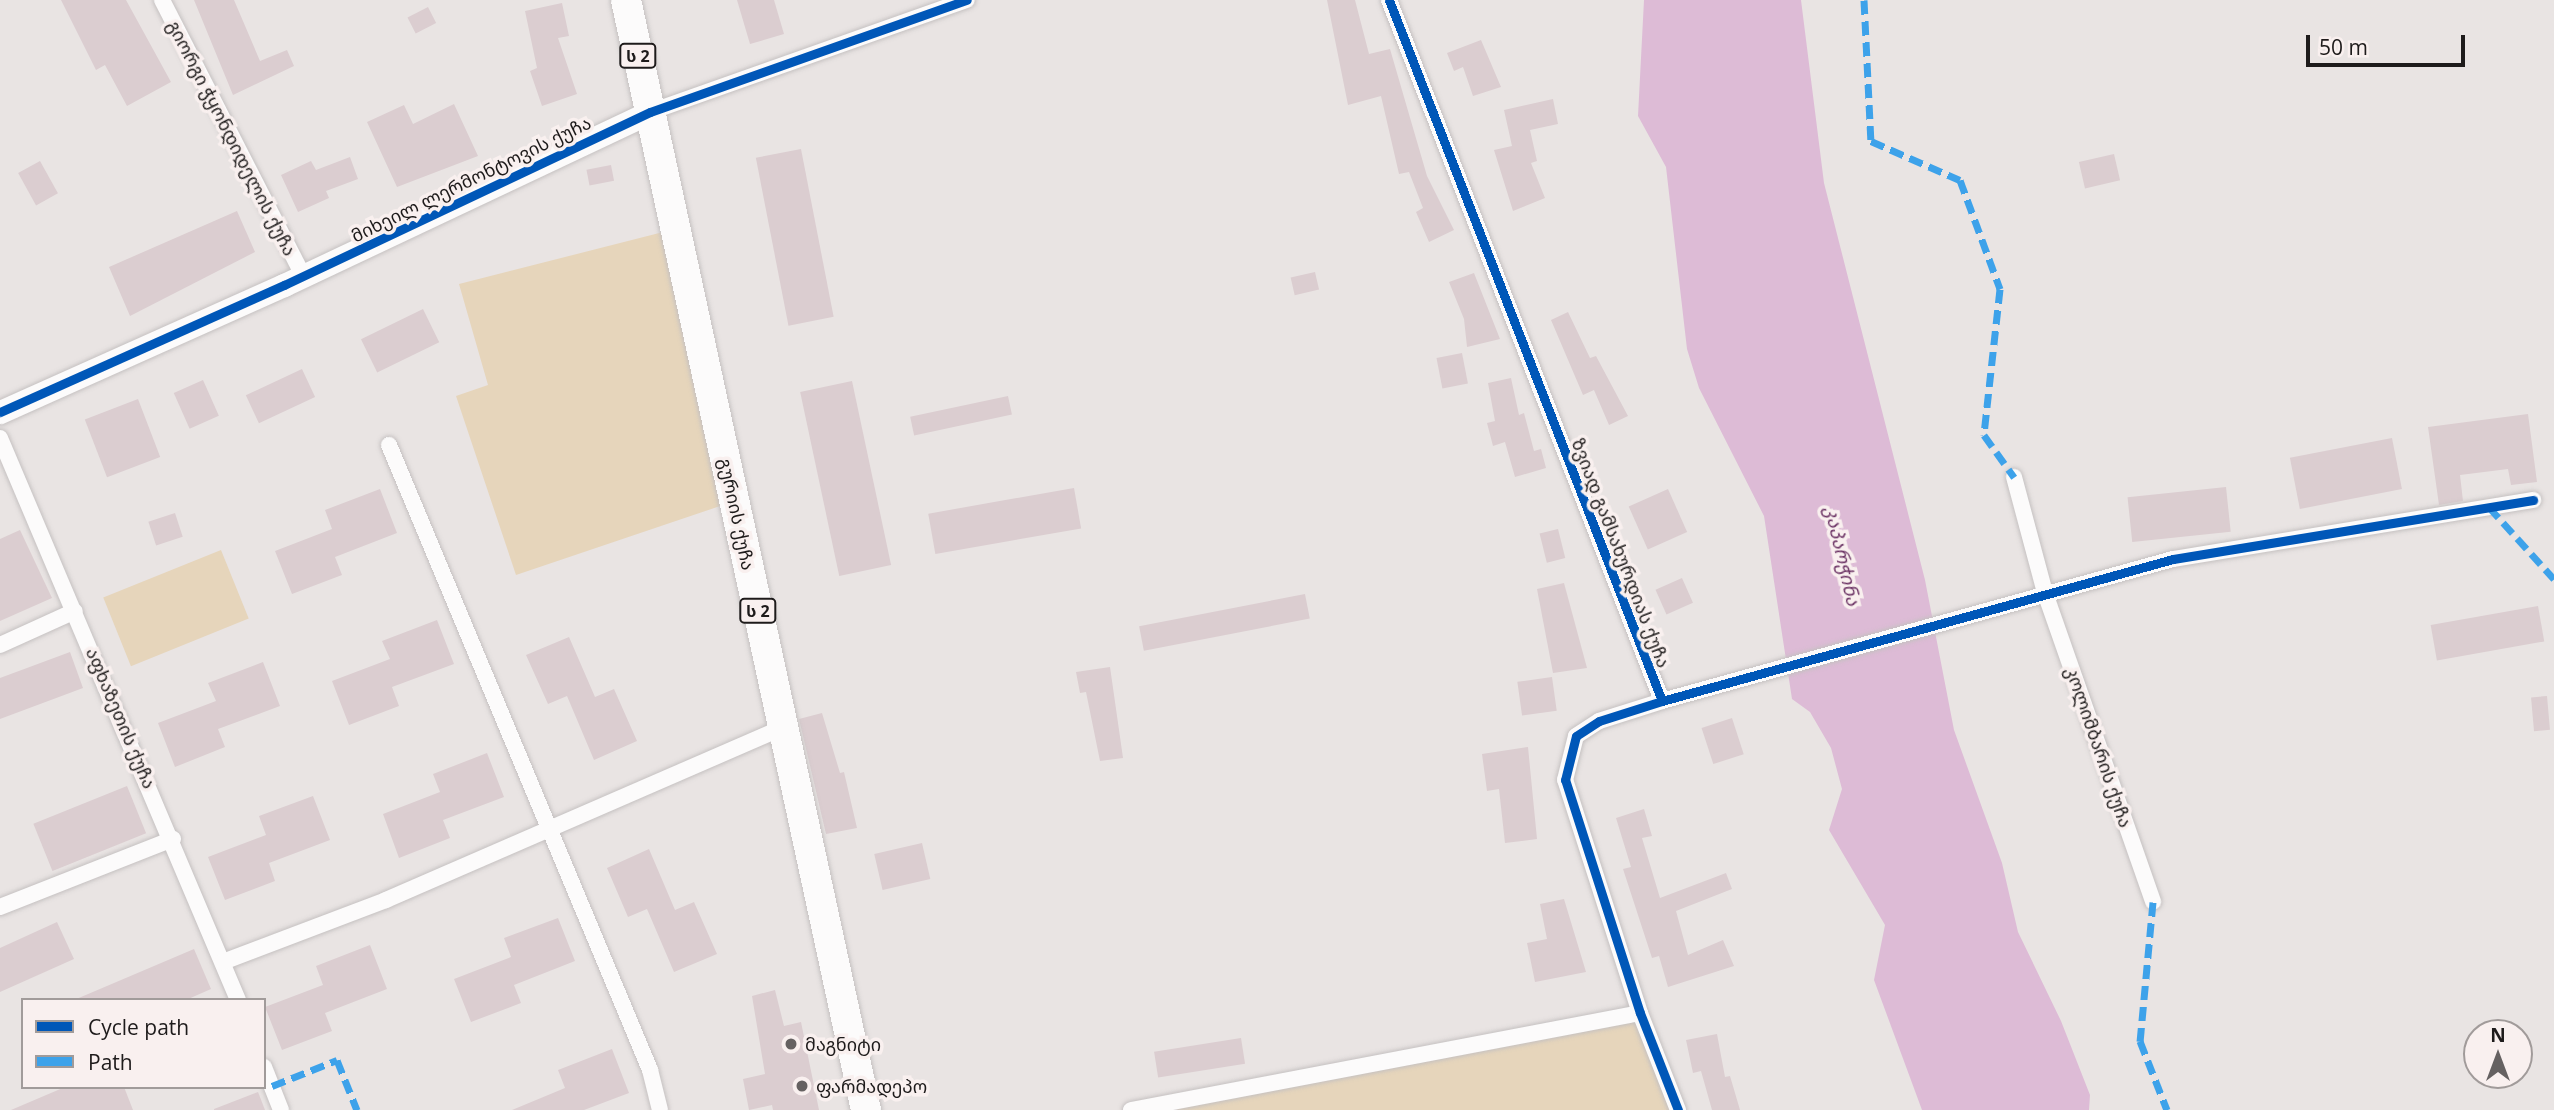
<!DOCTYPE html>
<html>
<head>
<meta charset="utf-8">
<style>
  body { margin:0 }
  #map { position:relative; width:2554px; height:1110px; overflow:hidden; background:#e9e4e3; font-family:"Open Sans","Noto Sans Georgian",sans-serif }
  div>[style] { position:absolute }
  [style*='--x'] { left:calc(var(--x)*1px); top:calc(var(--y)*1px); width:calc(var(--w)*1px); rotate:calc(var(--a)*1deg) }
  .green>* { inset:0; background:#e6d5bb; transform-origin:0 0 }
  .water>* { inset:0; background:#ddbbd6 }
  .building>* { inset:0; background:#dbcdd0; transform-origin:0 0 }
  .roads { filter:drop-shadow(0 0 2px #c5c1c1) drop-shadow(0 0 2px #c5c1c1) }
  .street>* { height:16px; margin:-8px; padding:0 8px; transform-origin:8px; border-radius:8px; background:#fcfbfb }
  .secondary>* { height:23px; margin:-11.5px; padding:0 11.5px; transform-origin:11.5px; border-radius:11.5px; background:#fcfbfb }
  .highway>* { height:30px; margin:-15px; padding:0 15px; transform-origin:15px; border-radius:15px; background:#fcfbfb }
  .quiet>* { height:7px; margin-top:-3.5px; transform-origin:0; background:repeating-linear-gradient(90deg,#3da2ea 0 14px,transparent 0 21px) }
  .cycleway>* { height:9px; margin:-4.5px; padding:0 4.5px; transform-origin:4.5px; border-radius:4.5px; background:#0057b8 }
  .dots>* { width:19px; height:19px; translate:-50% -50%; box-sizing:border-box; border:4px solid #f9f0ef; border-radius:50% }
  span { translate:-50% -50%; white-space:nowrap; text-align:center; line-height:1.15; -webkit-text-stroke:7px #f9f0ef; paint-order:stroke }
  .shield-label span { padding:2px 5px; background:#f9f0ef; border:2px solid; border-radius:5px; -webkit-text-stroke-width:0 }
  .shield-label { font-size:16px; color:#1e1b1b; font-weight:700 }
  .street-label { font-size:18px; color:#1e1b1b }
  .poi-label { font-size:18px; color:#1e1b1b }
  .left { translate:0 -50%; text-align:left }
  .water-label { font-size:19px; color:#6d3566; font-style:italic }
  .legend { position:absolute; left:21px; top:998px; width:245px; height:91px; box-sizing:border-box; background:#f9f0ef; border:2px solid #a19b9a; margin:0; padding:9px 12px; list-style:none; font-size:21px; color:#1e1b1b }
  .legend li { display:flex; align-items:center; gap:14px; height:35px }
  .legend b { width:35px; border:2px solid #a19b9a }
  .north { position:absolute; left:2463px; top:1019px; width:70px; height:70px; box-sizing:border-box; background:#f9f0ef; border:2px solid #a19b9a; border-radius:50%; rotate:0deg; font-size:19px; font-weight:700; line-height:28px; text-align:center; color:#1e1b1b }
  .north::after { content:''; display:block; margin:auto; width:24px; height:32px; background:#656161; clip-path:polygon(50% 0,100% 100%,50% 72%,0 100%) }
  .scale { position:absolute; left:2306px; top:35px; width:159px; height:32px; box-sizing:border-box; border:4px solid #1e1b1b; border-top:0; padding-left:9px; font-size:21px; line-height:24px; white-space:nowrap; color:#1e1b1b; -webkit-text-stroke:5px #f9f0ef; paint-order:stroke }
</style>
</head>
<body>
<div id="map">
  <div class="green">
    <div style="clip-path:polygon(675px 229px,735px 501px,516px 575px,456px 396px,488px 385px,459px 284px)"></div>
    <div style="left:221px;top:550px;width:74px;height:127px;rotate:68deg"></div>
    <div style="clip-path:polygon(1640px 1013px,1678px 1110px,1177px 1110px,1176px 1102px)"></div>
  </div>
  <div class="water">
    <div style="clip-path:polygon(1644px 0,1801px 0,1824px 183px,1925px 580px,1954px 730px,2002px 863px,2018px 932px,2061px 1021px,2090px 1095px,2089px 1110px,1922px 1110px,1874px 980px,1885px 925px,1829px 830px,1842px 789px,1831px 748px,1810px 712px,1792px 699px,1764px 516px,1699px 388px,1687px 349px,1666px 167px,1638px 116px)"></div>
  </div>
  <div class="building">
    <div style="clip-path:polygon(61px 0,126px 0,171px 82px,127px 106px,105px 65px,96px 70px)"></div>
    <div style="clip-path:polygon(194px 0,234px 0,260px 61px,287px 50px,294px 66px,233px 95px)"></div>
    <div style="clip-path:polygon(737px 0,774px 0,784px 34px,750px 44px)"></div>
    <div style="clip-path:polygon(1327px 0,1355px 0,1369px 54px,1390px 49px,1427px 176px,1454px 230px,1429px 242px,1416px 212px,1423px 208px,1409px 172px,1399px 174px,1381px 96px,1348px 105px)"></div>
    <div style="clip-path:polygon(562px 3px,569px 36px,558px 38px,577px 94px,542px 106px,530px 71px,537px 68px,525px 11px)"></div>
    <div style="left:428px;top:7px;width:18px;height:23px;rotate:63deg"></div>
    <div style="clip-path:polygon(1481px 40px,1501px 87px,1473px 96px,1463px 67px,1454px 71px,1447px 53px)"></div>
    <div style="clip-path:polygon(1553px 99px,1558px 124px,1530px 130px,1537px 161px,1531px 163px,1545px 198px,1513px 211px,1494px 150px,1512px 146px,1504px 110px)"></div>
    <div style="clip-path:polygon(454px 104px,478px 156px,397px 187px,367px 122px,404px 105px,413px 124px)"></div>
    <div style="left:801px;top:149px;width:171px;height:46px;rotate:79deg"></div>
    <div style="left:2114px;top:154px;width:27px;height:36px;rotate:77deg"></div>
    <div style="clip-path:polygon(350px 157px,358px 179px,326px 191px,329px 198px,298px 212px,281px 175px,311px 161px,316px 170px)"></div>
    <div style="left:40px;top:161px;width:37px;height:25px;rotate:61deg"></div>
    <div style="left:611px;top:165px;width:16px;height:25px;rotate:79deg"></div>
    <div style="clip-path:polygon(237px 211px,255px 252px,130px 316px,109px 267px)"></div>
    <div style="left:1315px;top:272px;width:18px;height:25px;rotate:77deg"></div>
    <div style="clip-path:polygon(1474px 273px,1500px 339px,1467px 347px,1464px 319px,1449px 282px)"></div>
    <div style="left:423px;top:309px;width:37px;height:69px;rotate:64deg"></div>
    <div style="clip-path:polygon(1568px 312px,1590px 358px,1596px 356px,1628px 416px,1609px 425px,1594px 390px,1583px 395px,1551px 320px)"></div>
    <div style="left:1462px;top:353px;width:31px;height:26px;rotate:79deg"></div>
    <div style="left:302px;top:369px;width:31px;height:62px;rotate:65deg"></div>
    <div style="clip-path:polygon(1511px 378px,1519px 415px,1524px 413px,1534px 451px,1541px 449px,1546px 468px,1515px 477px,1505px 442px,1493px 446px,1487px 423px,1495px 421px,1488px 383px)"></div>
    <div style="left:203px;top:380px;width:39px;height:32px;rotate:66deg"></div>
    <div style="left:852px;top:381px;width:188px;height:53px;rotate:78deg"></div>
    <div style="left:1008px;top:396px;width:19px;height:100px;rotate:78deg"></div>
    <div style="left:138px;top:399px;width:62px;height:57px;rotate:69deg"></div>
    <div style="clip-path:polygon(2528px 414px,2537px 482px,2511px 485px,2508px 469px,2460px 475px,2463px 501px,2439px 505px,2428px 427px)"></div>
    <div style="left:2392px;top:438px;width:52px;height:104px;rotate:79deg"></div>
    <div style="left:2226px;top:487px;width:45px;height:99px;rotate:84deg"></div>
    <div style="left:1074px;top:488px;width:41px;height:148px;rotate:80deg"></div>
    <div style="clip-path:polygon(380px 489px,397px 533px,335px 557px,342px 575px,292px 594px,275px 551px,332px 529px,325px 510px)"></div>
    <div style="left:1668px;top:489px;width:47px;height:43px;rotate:66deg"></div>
    <div style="left:175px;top:513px;width:25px;height:28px;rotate:72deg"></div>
    <div style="left:1558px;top:529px;width:30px;height:19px;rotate:76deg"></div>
    <div style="clip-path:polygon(20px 530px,52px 598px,0 621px,0 539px)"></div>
    <div style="left:1682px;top:578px;width:27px;height:29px;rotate:66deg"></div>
    <div style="clip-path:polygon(1564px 583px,1587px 668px,1553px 673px,1537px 589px)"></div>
    <div style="left:1305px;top:594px;width:25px;height:169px;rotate:79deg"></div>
    <div style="left:2538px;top:606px;width:36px;height:109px;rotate:80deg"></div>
    <div style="clip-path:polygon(437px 620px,454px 664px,392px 687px,399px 706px,349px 725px,332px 681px,390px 659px,382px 641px)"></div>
    <div style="clip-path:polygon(569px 637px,595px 697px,614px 689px,637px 741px,594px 760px,567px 696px,548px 704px,526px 655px)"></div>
    <div style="clip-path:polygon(70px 652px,83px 688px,0 719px,0 678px)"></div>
    <div style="clip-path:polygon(263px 662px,280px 706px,218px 729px,225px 747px,175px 767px,158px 723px,216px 701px,208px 683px)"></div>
    <div style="clip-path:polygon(1110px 667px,1123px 758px,1100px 761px,1086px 692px,1080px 693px,1076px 672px)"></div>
    <div style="left:1552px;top:677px;width:34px;height:35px;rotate:82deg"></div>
    <div style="left:2547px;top:696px;width:34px;height:16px;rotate:85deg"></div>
    <div style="clip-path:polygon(822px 713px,840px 773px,844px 772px,857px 828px,826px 834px,799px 719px)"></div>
    <div style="left:1732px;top:718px;width:38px;height:32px;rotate:72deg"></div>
    <div style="clip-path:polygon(1528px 747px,1537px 839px,1505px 843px,1499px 789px,1487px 791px,1482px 754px)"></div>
    <div style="clip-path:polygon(487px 753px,504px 797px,443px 820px,450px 838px,399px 858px,383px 814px,440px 792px,433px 774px)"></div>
    <div style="left:127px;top:786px;width:51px;height:101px;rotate:68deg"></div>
    <div style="clip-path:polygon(313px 796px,330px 840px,269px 863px,275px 881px,225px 900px,208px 857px,266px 835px,259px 816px)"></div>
    <div style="clip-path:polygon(1644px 809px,1652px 836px,1642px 838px,1660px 898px,1726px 873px,1732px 889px,1676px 911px,1688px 955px,1723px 940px,1734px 966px,1668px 987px,1659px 956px,1652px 958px,1623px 869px,1631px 867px,1616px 818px)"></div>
    <div style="left:922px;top:843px;width:37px;height:49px;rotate:77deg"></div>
    <div style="clip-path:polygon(649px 849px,675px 910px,694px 902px,717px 954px,674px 972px,647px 909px,628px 917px,607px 868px)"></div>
    <div style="clip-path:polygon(1564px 899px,1586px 972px,1535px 982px,1527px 943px,1547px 939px,1540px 904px)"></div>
    <div style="clip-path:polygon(558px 918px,575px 961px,514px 985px,521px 1003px,471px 1022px,454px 979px,511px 957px,504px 938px)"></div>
    <div style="clip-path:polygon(57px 922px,74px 959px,0 992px,0 948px)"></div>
    <div style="clip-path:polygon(370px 945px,387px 989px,325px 1013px,332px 1031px,282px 1050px,265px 1007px,323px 985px,316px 966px)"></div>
    <div style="clip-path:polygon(194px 949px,211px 989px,186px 1000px,74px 1000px)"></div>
    <div style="clip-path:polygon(775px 990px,784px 1026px,801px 1022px,819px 1110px,773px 1110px,772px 1105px,749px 1110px,743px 1079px,765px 1074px,752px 996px)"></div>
    <div style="clip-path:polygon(1717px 1034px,1725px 1077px,1730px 1076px,1740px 1110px,1712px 1110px,1701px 1071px,1693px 1073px,1686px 1040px)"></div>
    <div style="left:1241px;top:1038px;width:26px;height:88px;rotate:81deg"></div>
    <div style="clip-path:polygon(612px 1049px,629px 1093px,584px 1110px,512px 1110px,565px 1088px,558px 1070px)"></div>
    <div style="clip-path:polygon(65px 1087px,124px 1087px,133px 1110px,11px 1110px)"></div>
    <div style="clip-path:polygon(258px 1092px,265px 1110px,214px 1110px,214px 1109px)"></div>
  </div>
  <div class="roads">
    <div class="street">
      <div style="--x:162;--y:0;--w:309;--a:62.9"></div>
      <div style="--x:1389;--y:0;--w:752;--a:68.72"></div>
      <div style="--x:650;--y:112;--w:336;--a:-19.5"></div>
      <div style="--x:0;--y:438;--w:610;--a:67.05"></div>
      <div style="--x:389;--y:445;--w:677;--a:67.33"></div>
      <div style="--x:650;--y:1070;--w:41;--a:76"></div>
      <div style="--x:2014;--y:477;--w:120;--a:75"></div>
      <div style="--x:2045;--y:593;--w:327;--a:70.7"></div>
      <div style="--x:0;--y:645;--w:82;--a:-24.4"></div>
      <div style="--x:0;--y:907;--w:186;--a:-21.5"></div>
      <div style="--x:223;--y:962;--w:174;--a:-20.8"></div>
      <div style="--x:386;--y:900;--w:432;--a:-23.5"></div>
      <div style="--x:264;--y:1067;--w:46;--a:68.4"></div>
      <div style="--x:1131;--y:1110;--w:518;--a:-10.79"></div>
      <div style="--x:1678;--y:1110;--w:104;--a:-111.4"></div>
      <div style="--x:1640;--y:1013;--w:245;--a:-107.8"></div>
      <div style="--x:1565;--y:780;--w:45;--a:-76"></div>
      <div style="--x:1576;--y:736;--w:27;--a:-33"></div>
      <div style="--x:1599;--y:721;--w:66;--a:-17.6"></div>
      <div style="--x:1662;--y:701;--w:530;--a:-15.53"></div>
      <div style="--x:2173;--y:559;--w:365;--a:-9.3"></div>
    </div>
    <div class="secondary">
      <div style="--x:0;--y:412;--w:311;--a:-24.1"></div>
      <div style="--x:284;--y:285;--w:405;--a:-25.3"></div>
    </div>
    <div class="highway">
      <div style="--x:626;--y:0;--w:1136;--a:77.8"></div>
    </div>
  </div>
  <div class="quiet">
    <div style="--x:1864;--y:0;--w:141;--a:87.2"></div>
    <div style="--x:1871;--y:141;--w:97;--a:23.7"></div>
    <div style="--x:1960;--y:180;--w:116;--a:69.8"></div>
    <div style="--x:2000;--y:289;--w:147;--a:96.3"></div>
    <div style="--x:1984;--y:435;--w:52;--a:54.5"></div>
    <div style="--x:2489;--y:507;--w:97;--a:47.9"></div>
    <div style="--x:2153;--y:902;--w:140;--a:95.3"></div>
    <div style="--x:2140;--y:1041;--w:74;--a:68.6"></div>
    <div style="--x:272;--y:1086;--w:70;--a:-21.8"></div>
    <div style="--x:337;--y:1060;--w:54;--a:68.2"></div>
  </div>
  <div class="cycleway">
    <div style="--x:1389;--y:0;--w:752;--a:68.72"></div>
    <div style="--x:0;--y:412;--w:311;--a:-24.1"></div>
    <div style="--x:284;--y:285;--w:405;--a:-25.3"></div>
    <div style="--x:650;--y:112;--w:336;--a:-19.5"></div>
    <div style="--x:1678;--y:1110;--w:104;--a:-111.4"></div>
    <div style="--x:1640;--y:1013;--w:245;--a:-107.8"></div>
    <div style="--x:1565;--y:780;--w:45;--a:-76"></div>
    <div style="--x:1576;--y:736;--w:27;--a:-33"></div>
    <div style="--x:1599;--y:721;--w:66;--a:-17.6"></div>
    <div style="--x:1662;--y:701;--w:530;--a:-15.53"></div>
    <div style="--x:2173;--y:559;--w:365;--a:-9.3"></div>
  </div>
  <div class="dots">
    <div style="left:791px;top:1044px;background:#656161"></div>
    <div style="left:802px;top:1086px;background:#656161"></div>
  </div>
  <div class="shield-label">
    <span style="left:638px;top:56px">ს 2</span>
    <span style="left:758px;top:611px">ს 2</span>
  </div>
  <div class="street-label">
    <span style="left:232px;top:138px;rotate:63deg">გიორგი ჭყონდიდელის ქუჩა</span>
    <span style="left:471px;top:179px;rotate:-26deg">მიხეილ ლერმონტოვის ქუჩა</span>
    <span style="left:737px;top:514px;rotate:78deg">გურიის ქუჩა</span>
    <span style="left:1621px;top:553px;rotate:69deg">ზვიად გამსახურდიას ქუჩა</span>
    <span style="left:121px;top:718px;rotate:67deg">აფხაზეთის ქუჩა</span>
    <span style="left:2099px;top:747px;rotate:71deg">კოლიმბარის ქუჩა</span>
  </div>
  <div class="poi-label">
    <span class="left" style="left:805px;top:1044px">მაგნიტი</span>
    <span class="left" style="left:816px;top:1086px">ფარმადეპო</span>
  </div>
  <div class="water-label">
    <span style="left:1842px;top:556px;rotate:77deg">კაპარჭინა</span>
  </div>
  <ul class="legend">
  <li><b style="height:9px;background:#0057b8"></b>Cycle path</li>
  <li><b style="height:9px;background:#3da2ea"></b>Path</li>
  </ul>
  <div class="north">N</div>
  <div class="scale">50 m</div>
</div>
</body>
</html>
